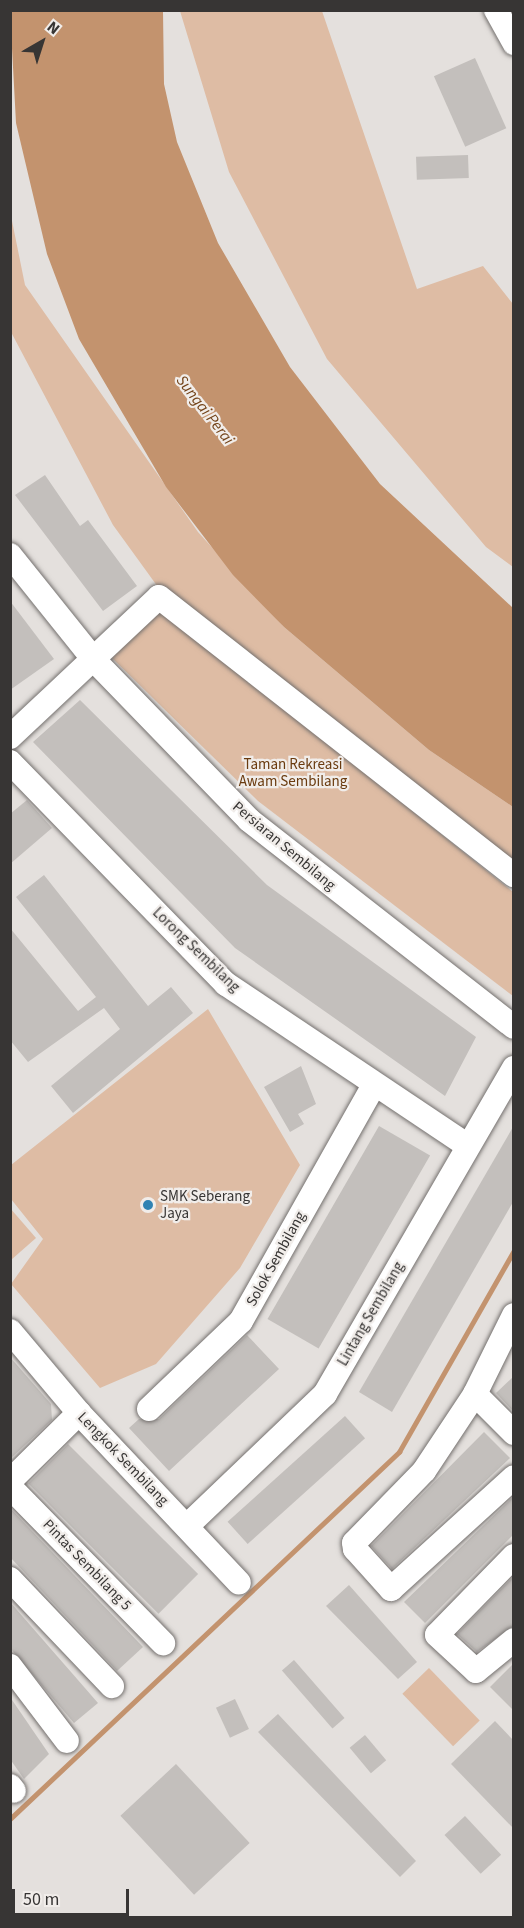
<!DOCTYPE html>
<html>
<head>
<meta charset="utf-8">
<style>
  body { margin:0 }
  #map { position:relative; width:524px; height:1928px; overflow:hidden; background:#e4e0dd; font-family:"Source Sans 3",sans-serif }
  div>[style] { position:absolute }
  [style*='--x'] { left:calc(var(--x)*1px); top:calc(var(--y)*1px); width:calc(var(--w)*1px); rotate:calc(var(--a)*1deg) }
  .green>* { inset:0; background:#debca4; transform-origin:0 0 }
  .water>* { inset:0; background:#c3936e }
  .stream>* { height:4.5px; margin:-2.25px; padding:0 2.25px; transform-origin:2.25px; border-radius:2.25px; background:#c3936e }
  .building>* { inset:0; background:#c3bfbc; transform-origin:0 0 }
  .roads { filter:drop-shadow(0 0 2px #74706e) drop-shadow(0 0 2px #74706e) }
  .minor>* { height:24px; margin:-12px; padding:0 12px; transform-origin:12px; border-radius:12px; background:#fff }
  .dots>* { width:16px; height:16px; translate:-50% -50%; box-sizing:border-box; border:3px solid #f1edea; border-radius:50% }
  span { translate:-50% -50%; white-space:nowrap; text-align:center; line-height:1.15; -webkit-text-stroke:4.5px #f1edea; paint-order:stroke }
  .park-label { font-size:15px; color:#6a3b0f }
  .street-label { font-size:15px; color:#373534 }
  .poi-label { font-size:15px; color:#373534 }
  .left { translate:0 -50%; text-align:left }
  .water-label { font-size:16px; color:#724218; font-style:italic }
  .frame { position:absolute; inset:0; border:12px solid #373534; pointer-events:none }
  .north { position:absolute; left:12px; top:12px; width:60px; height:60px; -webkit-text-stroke:4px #f1edea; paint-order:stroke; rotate:39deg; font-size:16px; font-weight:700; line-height:24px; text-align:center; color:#373534 }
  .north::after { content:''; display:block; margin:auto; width:21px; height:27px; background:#373534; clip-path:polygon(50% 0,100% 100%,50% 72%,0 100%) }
  .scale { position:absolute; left:12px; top:1889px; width:117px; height:27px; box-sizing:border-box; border:3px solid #373534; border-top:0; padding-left:8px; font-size:18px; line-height:21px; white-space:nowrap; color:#373534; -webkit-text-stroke:4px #f1edea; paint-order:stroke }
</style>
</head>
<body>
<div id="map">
  <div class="green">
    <div style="clip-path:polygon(180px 11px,322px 11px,417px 289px,483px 266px,513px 304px,513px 567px,486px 547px,327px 359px,229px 172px)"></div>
    <div style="clip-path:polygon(10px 211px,25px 285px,198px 532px,284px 627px,429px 750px,513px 807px,513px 861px,163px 594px,113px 525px,11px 332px)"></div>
    <div style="clip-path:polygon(158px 607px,513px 892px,513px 996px,258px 801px,112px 658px)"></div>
    <div style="clip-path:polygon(208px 1009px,300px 1165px,240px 1268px,156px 1364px,100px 1388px,11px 1284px,43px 1239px,11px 1199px,11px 1165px)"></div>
    <div style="clip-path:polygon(10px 1208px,36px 1238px,11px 1260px,10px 1260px)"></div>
    <div style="left:429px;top:1668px;width:73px;height:37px;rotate:46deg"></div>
  </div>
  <div class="water">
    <div style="clip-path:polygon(10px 11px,163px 11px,164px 84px,177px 142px,218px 243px,290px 367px,380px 484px,513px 608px,513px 807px,429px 750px,284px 627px,233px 575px,166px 487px,79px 339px,47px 254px,16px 123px)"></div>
  </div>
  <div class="stream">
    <div style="--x:10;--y:1819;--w:535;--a:-43.33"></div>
    <div style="--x:399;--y:1452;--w:232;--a:-60.3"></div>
  </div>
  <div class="building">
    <div style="left:475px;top:58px;width:77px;height:45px;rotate:66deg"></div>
    <div style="left:468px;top:155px;width:23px;height:52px;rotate:88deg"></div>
    <div style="clip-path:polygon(45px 475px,80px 526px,88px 520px,137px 586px,103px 611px,15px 495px)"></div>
    <div style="clip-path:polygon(10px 601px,54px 659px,10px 690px)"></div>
    <div style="clip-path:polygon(80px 700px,267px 885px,476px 1037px,445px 1096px,235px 948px,33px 742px)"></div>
    <div style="clip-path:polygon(27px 800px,52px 828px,10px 864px,10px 814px)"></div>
    <div style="clip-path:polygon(44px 875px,148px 1006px,171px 987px,193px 1013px,73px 1113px,51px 1086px,120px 1029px,104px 1008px,28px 1062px,10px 1040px,10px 928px,78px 1011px,96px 997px,16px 897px)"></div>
    <div style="clip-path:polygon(301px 1066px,316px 1104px,298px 1114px,304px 1124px,290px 1132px,264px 1087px)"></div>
    <div style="left:379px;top:1126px;width:59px;height:223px;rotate:30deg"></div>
    <div style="clip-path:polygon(513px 1127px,513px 1202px,392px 1412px,359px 1392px)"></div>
    <div style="clip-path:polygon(247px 1335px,279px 1369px,169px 1471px,129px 1428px,139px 1419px,159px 1419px)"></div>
    <div style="clip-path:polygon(10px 1357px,51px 1404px,52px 1420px,10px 1459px)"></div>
    <div style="clip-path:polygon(513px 1377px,513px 1411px,496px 1393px)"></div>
    <div style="left:345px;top:1416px;width:30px;height:158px;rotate:48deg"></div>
    <div style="clip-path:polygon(484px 1432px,510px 1458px,392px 1569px,371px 1546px)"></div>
    <div style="left:68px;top:1444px;width:184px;height:56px;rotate:45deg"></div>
    <div style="clip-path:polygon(513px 1497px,513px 1535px,425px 1623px,404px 1602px)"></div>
    <div style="clip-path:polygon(10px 1508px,143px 1647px,117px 1671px,10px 1557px)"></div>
    <div style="clip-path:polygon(513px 1577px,513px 1626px,477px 1652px,457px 1634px)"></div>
    <div style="clip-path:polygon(349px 1585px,417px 1662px,398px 1679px,326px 1606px)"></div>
    <div style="clip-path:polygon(10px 1602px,98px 1703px,74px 1723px,10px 1648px)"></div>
    <div style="left:294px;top:1660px;width:77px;height:16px;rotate:49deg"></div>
    <div style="clip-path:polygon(513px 1664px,513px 1710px,490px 1687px)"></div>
    <div style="clip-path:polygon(10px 1697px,49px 1754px,24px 1779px,10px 1759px)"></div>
    <div style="left:235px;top:1699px;width:33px;height:21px;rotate:65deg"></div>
    <div style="clip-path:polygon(278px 1714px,416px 1861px,400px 1877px,258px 1732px)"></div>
    <div style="clip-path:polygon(495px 1721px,513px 1740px,513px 1828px,451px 1764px)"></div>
    <div style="left:365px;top:1735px;width:33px;height:20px;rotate:50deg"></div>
    <div style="left:176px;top:1764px;width:108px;height:76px;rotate:47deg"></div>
    <div style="left:465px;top:1816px;width:53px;height:28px;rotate:47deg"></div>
  </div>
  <div class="roads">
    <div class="minor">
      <div style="--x:496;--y:10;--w:38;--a:61"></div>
      <div style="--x:10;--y:555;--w:136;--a:51.3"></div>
      <div style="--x:95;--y:661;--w:221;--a:45.9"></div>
      <div style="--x:249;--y:820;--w:336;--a:38"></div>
      <div style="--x:10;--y:737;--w:204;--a:-43.2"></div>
      <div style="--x:159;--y:597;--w:451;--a:38.1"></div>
      <div style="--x:10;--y:762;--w:310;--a:45.8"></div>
      <div style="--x:226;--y:984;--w:291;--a:33.8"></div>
      <div style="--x:514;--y:1315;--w:88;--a:116.3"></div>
      <div style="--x:475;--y:1394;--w:92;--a:123.5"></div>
      <div style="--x:424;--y:1471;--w:100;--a:134.2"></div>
      <div style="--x:354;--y:1543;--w:6;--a:81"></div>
      <div style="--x:355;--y:1549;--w:54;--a:48"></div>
      <div style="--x:391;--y:1589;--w:166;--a:-42.3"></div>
      <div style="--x:10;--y:1331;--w:107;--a:49.9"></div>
      <div style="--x:79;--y:1413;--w:233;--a:46.7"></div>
      <div style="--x:475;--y:1394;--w:55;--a:45"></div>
      <div style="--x:149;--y:1409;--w:127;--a:-43.7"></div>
      <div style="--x:241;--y:1321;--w:269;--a:-60.6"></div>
      <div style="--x:10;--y:1481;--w:97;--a:-44.6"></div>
      <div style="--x:10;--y:1487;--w:219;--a:45.6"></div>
      <div style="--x:187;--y:1526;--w:191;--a:-43.7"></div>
      <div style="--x:325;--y:1394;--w:377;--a:-59.9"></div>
      <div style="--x:514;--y:1556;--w:110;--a:134.3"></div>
      <div style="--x:437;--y:1635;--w:53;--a:42.7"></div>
      <div style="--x:476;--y:1671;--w:49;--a:-39.2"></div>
      <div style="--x:10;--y:1579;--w:148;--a:46.4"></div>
      <div style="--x:10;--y:1666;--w:94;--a:52.8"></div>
      <div style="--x:10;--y:1786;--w:6;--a:51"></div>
    </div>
  </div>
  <div class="dots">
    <div style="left:148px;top:1205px;background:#3083b3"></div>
  </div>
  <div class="park-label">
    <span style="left:293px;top:773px">Taman Rekreasi<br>Awam Sembilang</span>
  </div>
  <div class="street-label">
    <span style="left:284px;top:846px;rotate:40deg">Persiaran Sembilang</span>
    <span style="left:196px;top:950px;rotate:44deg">Lorong Sembilang</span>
    <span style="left:276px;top:1259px;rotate:-61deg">Solok Sembilang</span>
    <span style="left:371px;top:1314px;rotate:-60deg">Lintang Sembilang</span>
    <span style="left:123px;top:1459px;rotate:46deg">Lengkok Sembilang</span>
    <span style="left:87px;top:1565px;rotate:46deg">Pintas Sembilang 5</span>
  </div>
  <div class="poi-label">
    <span class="left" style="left:160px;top:1205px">SMK Seberang<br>Jaya</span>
  </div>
  <div class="water-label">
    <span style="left:205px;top:410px;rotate:52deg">Sungai Perai</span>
  </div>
  <div class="frame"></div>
  <div class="north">N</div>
  <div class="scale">50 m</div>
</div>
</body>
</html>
